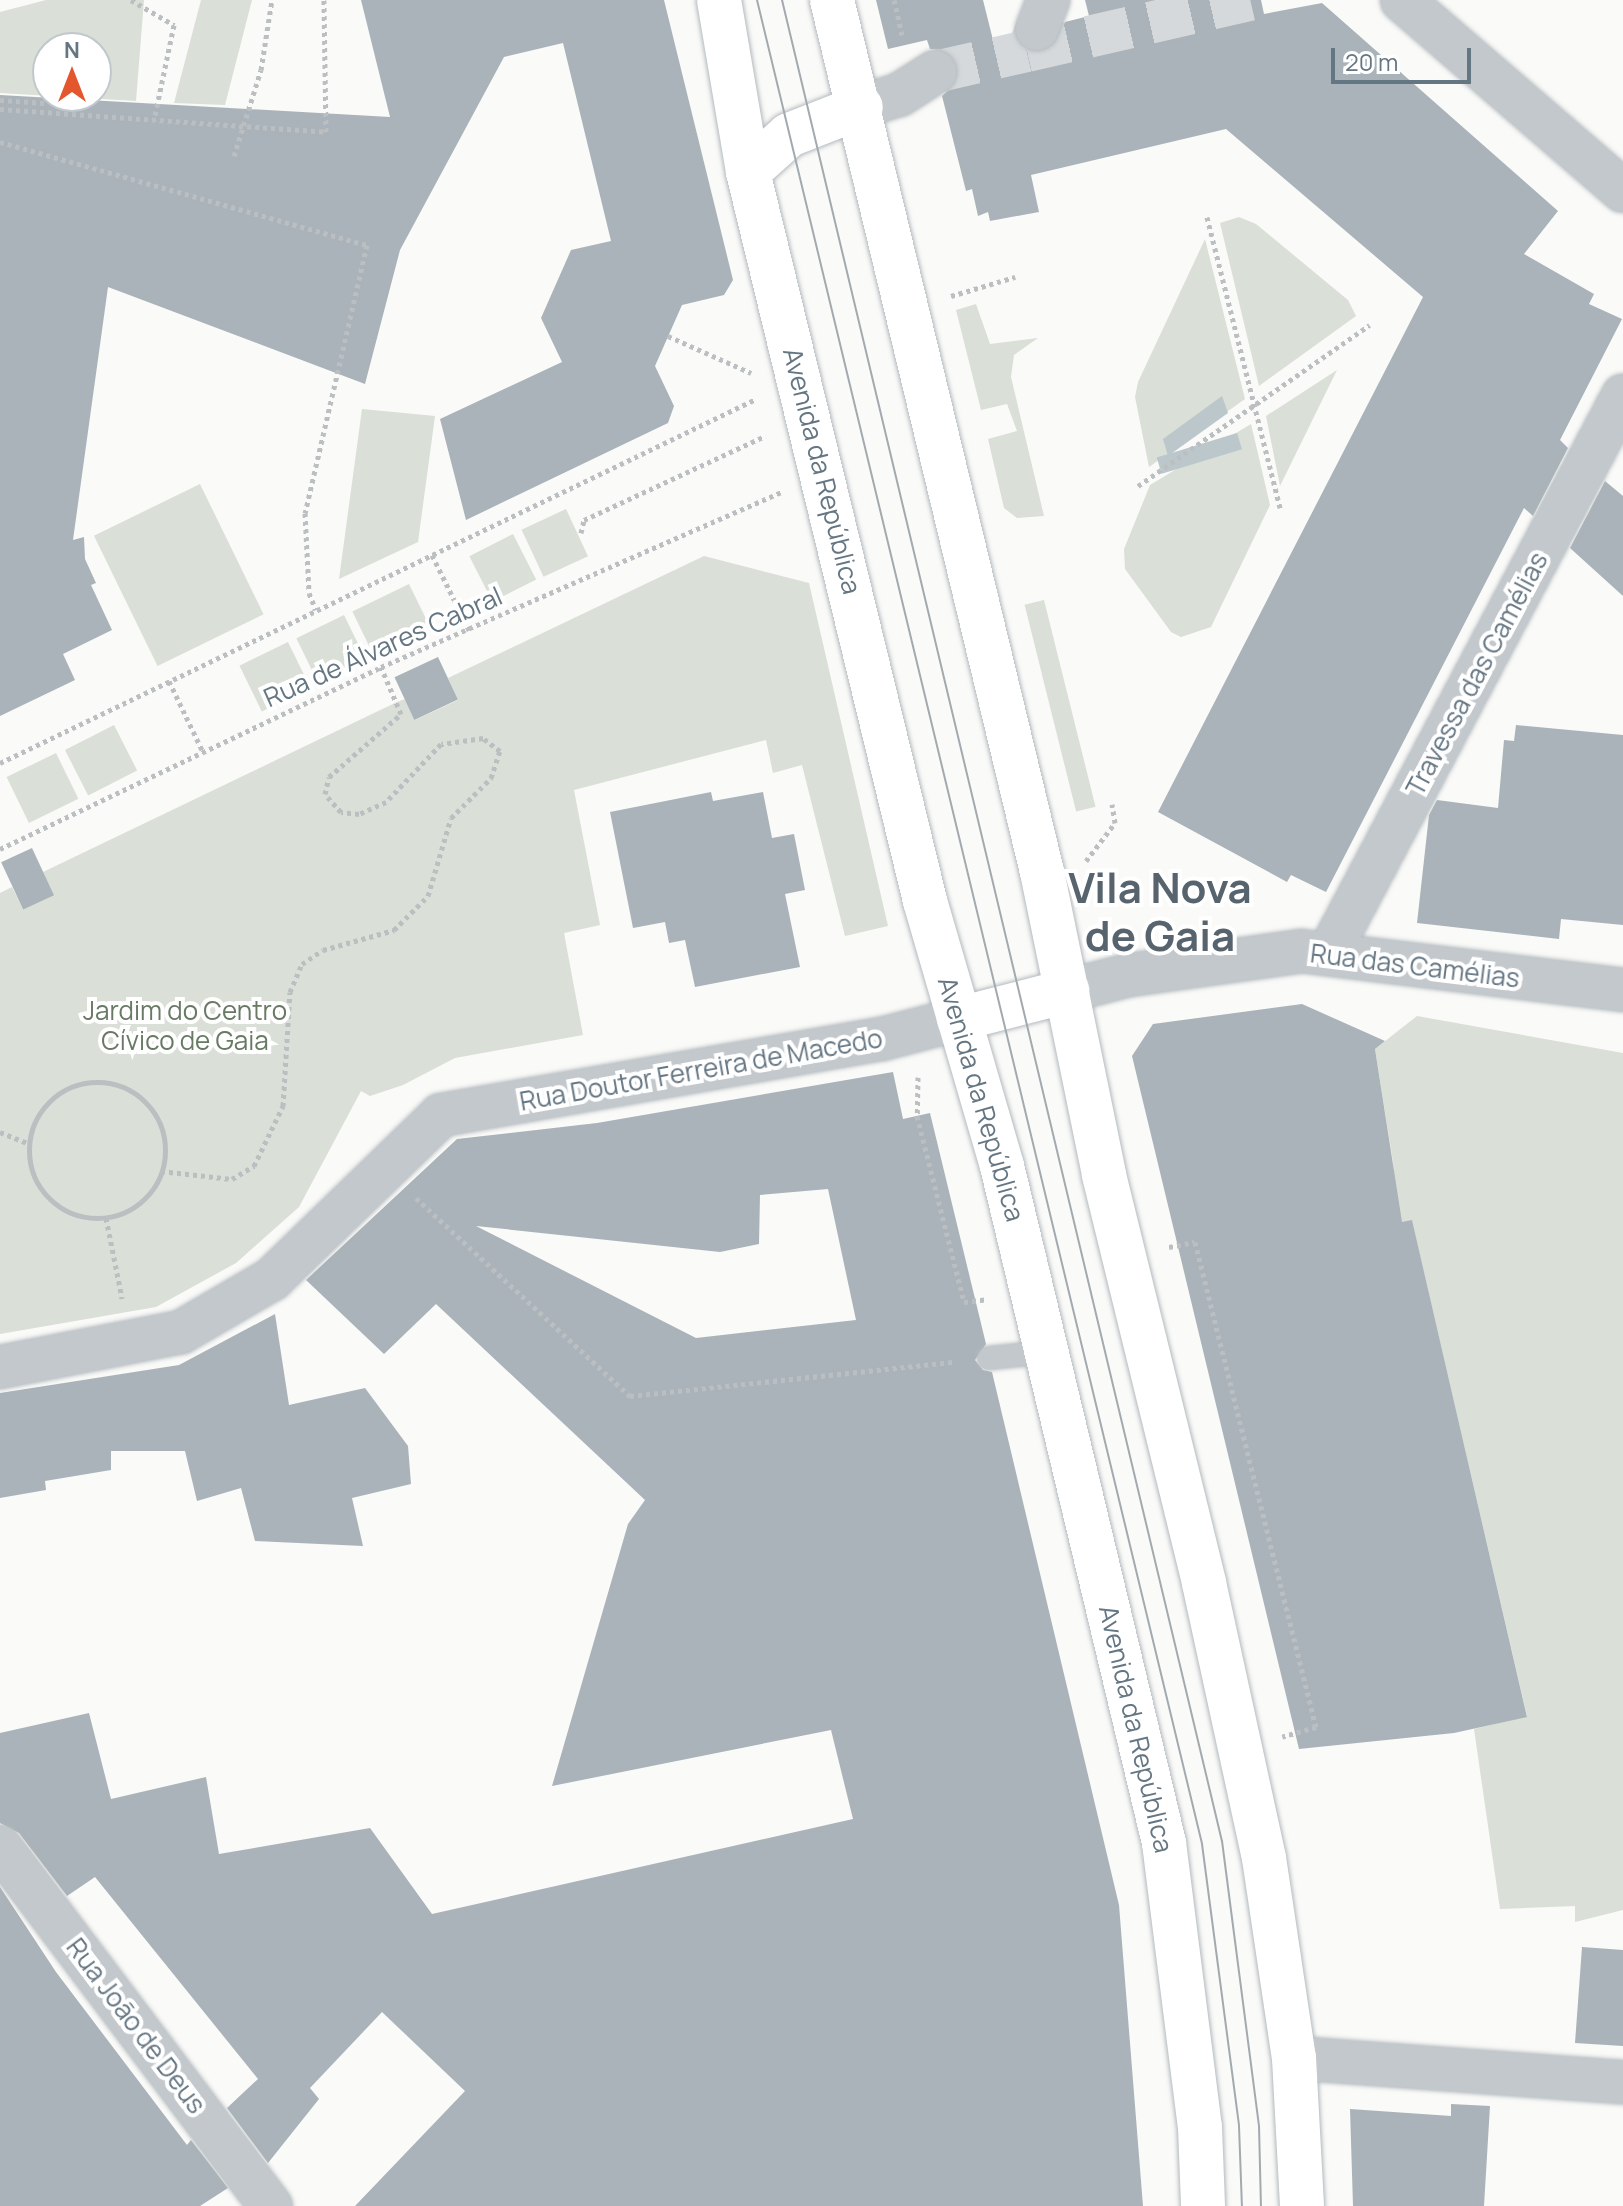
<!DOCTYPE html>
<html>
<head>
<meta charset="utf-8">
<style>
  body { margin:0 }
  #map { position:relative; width:1623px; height:2206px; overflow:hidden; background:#fafaf8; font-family:Manrope,sans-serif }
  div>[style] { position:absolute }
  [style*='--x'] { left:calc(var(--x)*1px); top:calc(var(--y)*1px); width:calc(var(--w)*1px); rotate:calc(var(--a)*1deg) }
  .green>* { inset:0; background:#dadfd7; transform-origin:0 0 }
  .water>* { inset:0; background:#bbc7cb; transform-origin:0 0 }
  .building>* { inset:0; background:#aab3b9; transform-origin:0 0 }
  .minor-tunnel>* { height:42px; margin-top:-21px; transform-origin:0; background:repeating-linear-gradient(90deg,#d5d9db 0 42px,transparent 0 63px) }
  .path>* { height:5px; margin-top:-2.5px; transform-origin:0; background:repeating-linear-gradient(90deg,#bbbfc2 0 4px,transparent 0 8px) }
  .path>.ring { margin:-2.5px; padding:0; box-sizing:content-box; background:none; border:5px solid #bbbfc2; border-radius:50% }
  .roads { filter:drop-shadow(0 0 2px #b3babf) drop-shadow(0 0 2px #b3babf) }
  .service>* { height:22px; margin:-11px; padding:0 11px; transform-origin:11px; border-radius:11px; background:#c3c8cc }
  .minor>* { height:42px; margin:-21px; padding:0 21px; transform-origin:21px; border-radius:21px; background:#c3c8cc }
  .secondary>* { height:44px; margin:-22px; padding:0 22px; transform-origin:22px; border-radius:22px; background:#fff }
  .tram>* { height:2px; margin:-1px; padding:0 1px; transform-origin:1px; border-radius:1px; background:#a2aab0 }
  span { translate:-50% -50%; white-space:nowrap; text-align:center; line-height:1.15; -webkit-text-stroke:8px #fff; paint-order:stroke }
  .street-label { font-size:26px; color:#657683 }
  .park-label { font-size:26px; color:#687a64 }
  .town-label { font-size:42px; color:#57646e; font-weight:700 }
  .north { position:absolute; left:32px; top:32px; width:80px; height:80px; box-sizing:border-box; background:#fff; border:2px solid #c1c8cd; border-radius:50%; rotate:0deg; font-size:22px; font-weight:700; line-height:32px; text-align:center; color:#657683 }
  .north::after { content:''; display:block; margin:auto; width:28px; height:36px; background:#e4572e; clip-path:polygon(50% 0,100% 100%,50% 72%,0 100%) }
  .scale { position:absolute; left:1331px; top:48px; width:140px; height:36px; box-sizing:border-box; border:4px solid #657683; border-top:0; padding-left:10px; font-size:24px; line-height:28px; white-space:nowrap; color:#657683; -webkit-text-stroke:6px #fff; paint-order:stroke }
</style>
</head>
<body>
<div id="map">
  <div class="green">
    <div style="clip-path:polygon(evenodd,46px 0,144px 0,136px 101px,0 93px,0 12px,46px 0,48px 48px,96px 48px,96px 96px,48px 96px,48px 48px)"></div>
    <div style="clip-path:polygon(201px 0,252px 0,225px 105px,174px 103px)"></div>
    <div style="clip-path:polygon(1239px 217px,1256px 224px,1348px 300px,1356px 316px,1259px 386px,1220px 223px)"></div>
    <div style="clip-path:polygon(1205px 239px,1245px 399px,1149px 467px,1135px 397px,1138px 382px)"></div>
    <div style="clip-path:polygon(976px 304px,990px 344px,1038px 338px,1014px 355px,1011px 377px,1044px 516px,1017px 518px,1004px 508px,988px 439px,1017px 431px,1007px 404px,981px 410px,956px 310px)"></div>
    <div style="clip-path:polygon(1337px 370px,1280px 486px,1266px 416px)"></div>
    <div style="clip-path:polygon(362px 409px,435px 416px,418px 542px,339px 579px)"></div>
    <div style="clip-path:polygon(1251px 424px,1270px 505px,1211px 627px,1181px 637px,1171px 632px,1125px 569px,1124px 549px,1150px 485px)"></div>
    <div style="left:200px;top:484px;width:145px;height:118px;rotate:64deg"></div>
    <div style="left:566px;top:509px;width:52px;height:49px;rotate:65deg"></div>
    <div style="left:513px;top:534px;width:51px;height:49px;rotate:63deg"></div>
    <div style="clip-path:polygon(704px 556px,809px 583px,888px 926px,845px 936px,802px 765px,773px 773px,766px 740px,574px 790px,600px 925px,564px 933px,583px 1035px,455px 1058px,403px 1085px,370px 1096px,361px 1091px,299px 1207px,236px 1263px,156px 1307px,0 1334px,0 893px,12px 887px,23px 909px,53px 895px,43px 872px,397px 702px,405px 699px,415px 720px,458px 700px,448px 678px)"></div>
    <div style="left:409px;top:584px;width:51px;height:63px;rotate:64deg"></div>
    <div style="left:1044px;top:600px;width:213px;height:20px;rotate:76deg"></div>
    <div style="left:344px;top:615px;width:51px;height:53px;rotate:64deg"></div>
    <div style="left:288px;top:642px;width:51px;height:54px;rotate:64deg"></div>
    <div style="left:114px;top:725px;width:51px;height:55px;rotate:63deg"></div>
    <div style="left:56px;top:753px;width:51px;height:55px;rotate:64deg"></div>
    <div style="clip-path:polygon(1417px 1016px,1623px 1053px,1623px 1910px,1575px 1922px,1575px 1906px,1500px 1909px,1474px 1729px,1527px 1716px,1412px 1221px,1397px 1223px,1393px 1162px,1375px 1049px)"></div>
  </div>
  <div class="water">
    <div style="clip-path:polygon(1222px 396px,1228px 413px,1168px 456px,1163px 439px)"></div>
    <div style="left:1237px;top:433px;width:17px;height:84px;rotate:73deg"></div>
  </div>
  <div class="building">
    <div style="clip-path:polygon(361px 0,664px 0,733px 280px,724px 295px,682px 305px,655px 366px,674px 406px,668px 423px,466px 520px,440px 419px,562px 362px,541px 318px,571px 250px,611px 241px,563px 43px,504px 57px,400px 250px,365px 384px,108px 287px,73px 540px,84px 537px,85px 559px,96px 583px,91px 585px,112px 630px,63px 654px,75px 680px,0 716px,0 95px,390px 117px)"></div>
    <div style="clip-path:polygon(876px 0,983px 0,993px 40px,1014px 35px,1028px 51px,1040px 53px,1053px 47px,1065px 22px,1089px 16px,1085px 0,1261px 0,1264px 14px,1322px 3px,1558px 211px,1524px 254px,1594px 294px,1589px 304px,1622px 319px,1560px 440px,1568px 448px,1533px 516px,1524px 508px,1326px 892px,1291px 875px,1287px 882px,1158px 812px,1423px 297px,1226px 129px,1031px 175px,1039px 212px,990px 221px,988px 212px,978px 216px,972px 189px,966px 191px,942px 96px,957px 82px,956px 60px,945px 50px,930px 49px,927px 40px,888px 49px)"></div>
    <div style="clip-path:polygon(1605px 481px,1623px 496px,1623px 596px,1570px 548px)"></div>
    <div style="left:438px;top:657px;width:47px;height:48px;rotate:65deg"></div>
    <div style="clip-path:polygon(1516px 725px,1623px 735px,1623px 925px,1561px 919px,1559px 939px,1417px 923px,1429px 815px,1437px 800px,1498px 808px,1504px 740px,1514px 741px)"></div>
    <div style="clip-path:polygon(711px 792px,713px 801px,763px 792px,772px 838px,794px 834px,805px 890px,785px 894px,800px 967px,695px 987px,685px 940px,669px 943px,665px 922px,633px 928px,610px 812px)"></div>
    <div style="left:32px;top:848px;width:52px;height:34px;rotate:65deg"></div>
    <div style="clip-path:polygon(1302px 1004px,1385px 1041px,1375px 1049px,1402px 1222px,1412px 1220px,1527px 1717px,1454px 1733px,1299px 1749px,1132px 1056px,1153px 1024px)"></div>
    <div style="clip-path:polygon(evenodd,893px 1072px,903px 1119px,930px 1113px,986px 1344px,975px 1360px,983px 1370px,992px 1372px,1119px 1905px,1143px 2206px,355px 2206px,465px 2091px,382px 2012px,310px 2088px,319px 2099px,268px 2163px,227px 2108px,258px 2079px,95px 1877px,67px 1896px,19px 1833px,0 1823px,0 1733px,89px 1713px,111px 1799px,206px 1777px,219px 1854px,370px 1828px,432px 1914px,853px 1819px,831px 1730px,552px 1786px,628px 1524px,645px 1500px,436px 1304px,384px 1354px,306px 1280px,457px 1139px,597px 1123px,893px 1072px,828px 1189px,856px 1320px,696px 1338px,476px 1226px,720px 1252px,759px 1244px,760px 1195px,828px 1189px)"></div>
    <div style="clip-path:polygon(275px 1314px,289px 1405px,365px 1388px,408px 1446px,411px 1484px,352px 1498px,363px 1546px,255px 1541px,241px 1488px,197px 1501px,185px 1451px,111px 1451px,111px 1470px,45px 1481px,46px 1490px,0 1498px,0 1393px,179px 1365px)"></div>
    <div style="clip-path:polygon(0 1887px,56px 1972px,187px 2145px,191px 2140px,228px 2188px,200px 2206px,0 2206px)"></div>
    <div style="clip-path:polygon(1582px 1947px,1623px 1950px,1623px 2046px,1575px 2043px)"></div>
    <div style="clip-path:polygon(1451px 2104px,1490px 2106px,1484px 2206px,1353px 2206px,1350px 2109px,1451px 2116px)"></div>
  </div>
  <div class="minor-tunnel">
    <div style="--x:1027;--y:51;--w:229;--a:-12.9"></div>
    <div style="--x:935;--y:72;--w:94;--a:-12.9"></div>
    <div style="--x:1027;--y:51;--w:24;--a:-66"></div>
  </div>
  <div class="path">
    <div style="--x:131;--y:0;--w:50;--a:30.2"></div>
    <div style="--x:174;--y:25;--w:97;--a:101.9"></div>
    <div style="--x:894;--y:0;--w:39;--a:77"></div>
    <div style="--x:0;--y:100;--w:45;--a:3.8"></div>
    <div style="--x:0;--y:109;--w:327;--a:4"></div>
    <div style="--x:326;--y:132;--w:132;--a:-90.9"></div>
    <div style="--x:0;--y:142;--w:381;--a:15.7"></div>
    <div style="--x:367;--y:245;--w:275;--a:103"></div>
    <div style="--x:305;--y:513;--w:80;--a:87.1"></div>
    <div style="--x:309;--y:593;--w:18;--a:68"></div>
    <div style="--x:234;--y:156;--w:90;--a:-72.6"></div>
    <div style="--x:261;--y:70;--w:71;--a:-81.1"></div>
    <div style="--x:1207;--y:217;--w:300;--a:75.9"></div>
    <div style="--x:951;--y:296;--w:67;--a:-16.5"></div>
    <div style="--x:668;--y:336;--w:91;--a:24"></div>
    <div style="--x:1138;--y:486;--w:282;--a:-34.8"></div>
    <div style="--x:581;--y:533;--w:13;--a:-77"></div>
    <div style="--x:584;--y:520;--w:200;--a:-24.9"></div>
    <div style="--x:432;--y:555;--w:84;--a:63.7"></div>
    <div style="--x:169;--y:681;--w:79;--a:64.4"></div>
    <div style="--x:0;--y:763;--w:839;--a:-25.71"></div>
    <div style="--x:0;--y:849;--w:422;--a:-25.5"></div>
    <div style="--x:381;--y:667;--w:437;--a:-23.6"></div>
    <div style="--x:1086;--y:861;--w:48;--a:-52.7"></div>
    <div style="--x:1115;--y:823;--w:19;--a:-99"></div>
    <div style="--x:918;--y:1077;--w:39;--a:91"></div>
    <div style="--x:917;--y:1116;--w:192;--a:75.8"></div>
    <div style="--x:964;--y:1302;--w:23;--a:-7"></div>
    <div class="ring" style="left:29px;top:1082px;width:131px;height:131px"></div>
    <div style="--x:0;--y:1132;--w:29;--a:22"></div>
    <div style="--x:161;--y:1171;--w:71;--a:6.4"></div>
    <div style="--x:232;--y:1179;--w:26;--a:-31"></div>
    <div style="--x:254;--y:1166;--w:67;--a:-64.2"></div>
    <div style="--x:283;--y:1106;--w:114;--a:-86.5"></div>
    <div style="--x:290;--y:992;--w:30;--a:-67"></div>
    <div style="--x:302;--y:964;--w:25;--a:-34"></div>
    <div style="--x:323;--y:950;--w:74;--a:-15.7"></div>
    <div style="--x:394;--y:930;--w:48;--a:-45"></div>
    <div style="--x:428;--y:896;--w:81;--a:-73.6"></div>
    <div style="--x:451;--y:818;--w:57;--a:-45"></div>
    <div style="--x:491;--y:778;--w:28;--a:-72"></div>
    <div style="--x:500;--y:751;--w:21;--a:-143"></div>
    <div style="--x:483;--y:738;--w:42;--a:171.9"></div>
    <div style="--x:441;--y:744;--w:80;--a:133.5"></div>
    <div style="--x:386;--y:802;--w:30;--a:156"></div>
    <div style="--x:359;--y:814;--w:18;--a:-174"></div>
    <div style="--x:341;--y:812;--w:24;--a:-132"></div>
    <div style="--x:325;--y:794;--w:17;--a:-77"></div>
    <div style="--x:329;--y:777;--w:96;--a:-41.2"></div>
    <div style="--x:401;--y:714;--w:51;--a:-113.1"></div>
    <div style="--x:416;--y:1198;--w:292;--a:42.8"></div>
    <div style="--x:630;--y:1396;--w:327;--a:-6"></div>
    <div style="--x:106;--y:1218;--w:82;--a:78.7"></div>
    <div style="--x:1169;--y:1247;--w:26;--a:-11"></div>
    <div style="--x:1195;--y:1242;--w:500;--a:76"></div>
    <div style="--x:1316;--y:1727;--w:35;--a:164"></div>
  </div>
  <div class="roads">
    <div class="service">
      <div style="--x:989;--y:1358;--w:59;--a:-5.8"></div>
    </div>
    <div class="minor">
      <div style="--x:1402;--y:0;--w:292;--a:40.8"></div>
      <div style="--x:1037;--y:29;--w:31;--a:-69"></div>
      <div style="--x:861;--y:107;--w:40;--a:-18"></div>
      <div style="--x:899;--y:95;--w:43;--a:-32.6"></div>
      <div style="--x:1330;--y:951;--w:628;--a:-62.17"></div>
      <div style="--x:1067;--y:991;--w:64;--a:-14.5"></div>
      <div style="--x:1129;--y:975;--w:174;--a:-7.9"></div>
      <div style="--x:1301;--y:951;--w:324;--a:6.9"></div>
      <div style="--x:0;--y:1367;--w:184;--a:-10.9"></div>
      <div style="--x:181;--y:1332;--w:105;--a:-30.2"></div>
      <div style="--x:272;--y:1279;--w:235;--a:-44.1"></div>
      <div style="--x:441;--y:1115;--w:448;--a:-9.8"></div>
      <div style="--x:882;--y:1039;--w:80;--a:-14.6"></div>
      <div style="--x:0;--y:1847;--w:450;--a:53"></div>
      <div style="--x:1294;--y:2058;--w:330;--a:4.2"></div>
    </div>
    <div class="secondary">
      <div style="--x:719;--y:0;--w:174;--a:80.4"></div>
      <div style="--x:748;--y:172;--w:750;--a:76.35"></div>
      <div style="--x:925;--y:901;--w:276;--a:73.8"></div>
      <div style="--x:1002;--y:1166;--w:696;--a:76.54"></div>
      <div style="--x:1164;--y:1843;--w:286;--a:82.8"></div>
      <div style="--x:1200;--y:2127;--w:79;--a:87.8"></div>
      <div style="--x:832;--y:0;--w:897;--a:76.46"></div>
      <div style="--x:1042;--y:872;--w:309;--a:78.4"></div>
      <div style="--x:1104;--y:1175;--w:420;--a:76.2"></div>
      <div style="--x:1204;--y:1583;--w:281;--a:77.7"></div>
      <div style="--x:1264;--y:1858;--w:202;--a:81.5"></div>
      <div style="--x:1294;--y:2058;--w:148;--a:86.9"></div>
      <div style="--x:748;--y:172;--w:55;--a:-42.1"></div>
      <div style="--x:789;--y:135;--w:77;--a:-21.3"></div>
      <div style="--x:959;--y:1019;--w:112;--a:-14.5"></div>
    </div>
  </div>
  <div class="tram">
    <div style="--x:757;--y:0;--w:1897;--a:76.43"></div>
    <div style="--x:1202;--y:1844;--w:284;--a:82.5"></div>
    <div style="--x:1239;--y:2126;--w:80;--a:87.9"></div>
    <div style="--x:782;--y:0;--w:1893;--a:76.56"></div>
    <div style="--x:1222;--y:1841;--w:287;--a:82.6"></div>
    <div style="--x:1259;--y:2126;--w:80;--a:88.6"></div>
  </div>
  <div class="street-label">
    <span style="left:822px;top:471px;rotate:76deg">Avenida da República</span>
    <span style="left:383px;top:647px;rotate:-24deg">Rua de Álvares Cabral</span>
    <span style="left:1477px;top:674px;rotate:-62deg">Travessa das Camélias</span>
    <span style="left:1415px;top:966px;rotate:7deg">Rua das Camélias</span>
    <span style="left:701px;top:1070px;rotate:-10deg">Rua Doutor Ferreira de Macedo</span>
    <span style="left:981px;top:1099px;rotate:74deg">Avenida da República</span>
    <span style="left:1136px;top:1729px;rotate:77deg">Avenida da República</span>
    <span style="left:136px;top:2026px;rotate:53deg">Rua João de Deus</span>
  </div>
  <div class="park-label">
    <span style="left:185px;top:1026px">Jardim do Centro<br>Cívico de Gaia</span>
  </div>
  <div class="town-label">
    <span style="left:1160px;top:911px">Vila Nova<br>de Gaia</span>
  </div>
  <div class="north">N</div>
  <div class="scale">20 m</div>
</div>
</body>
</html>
